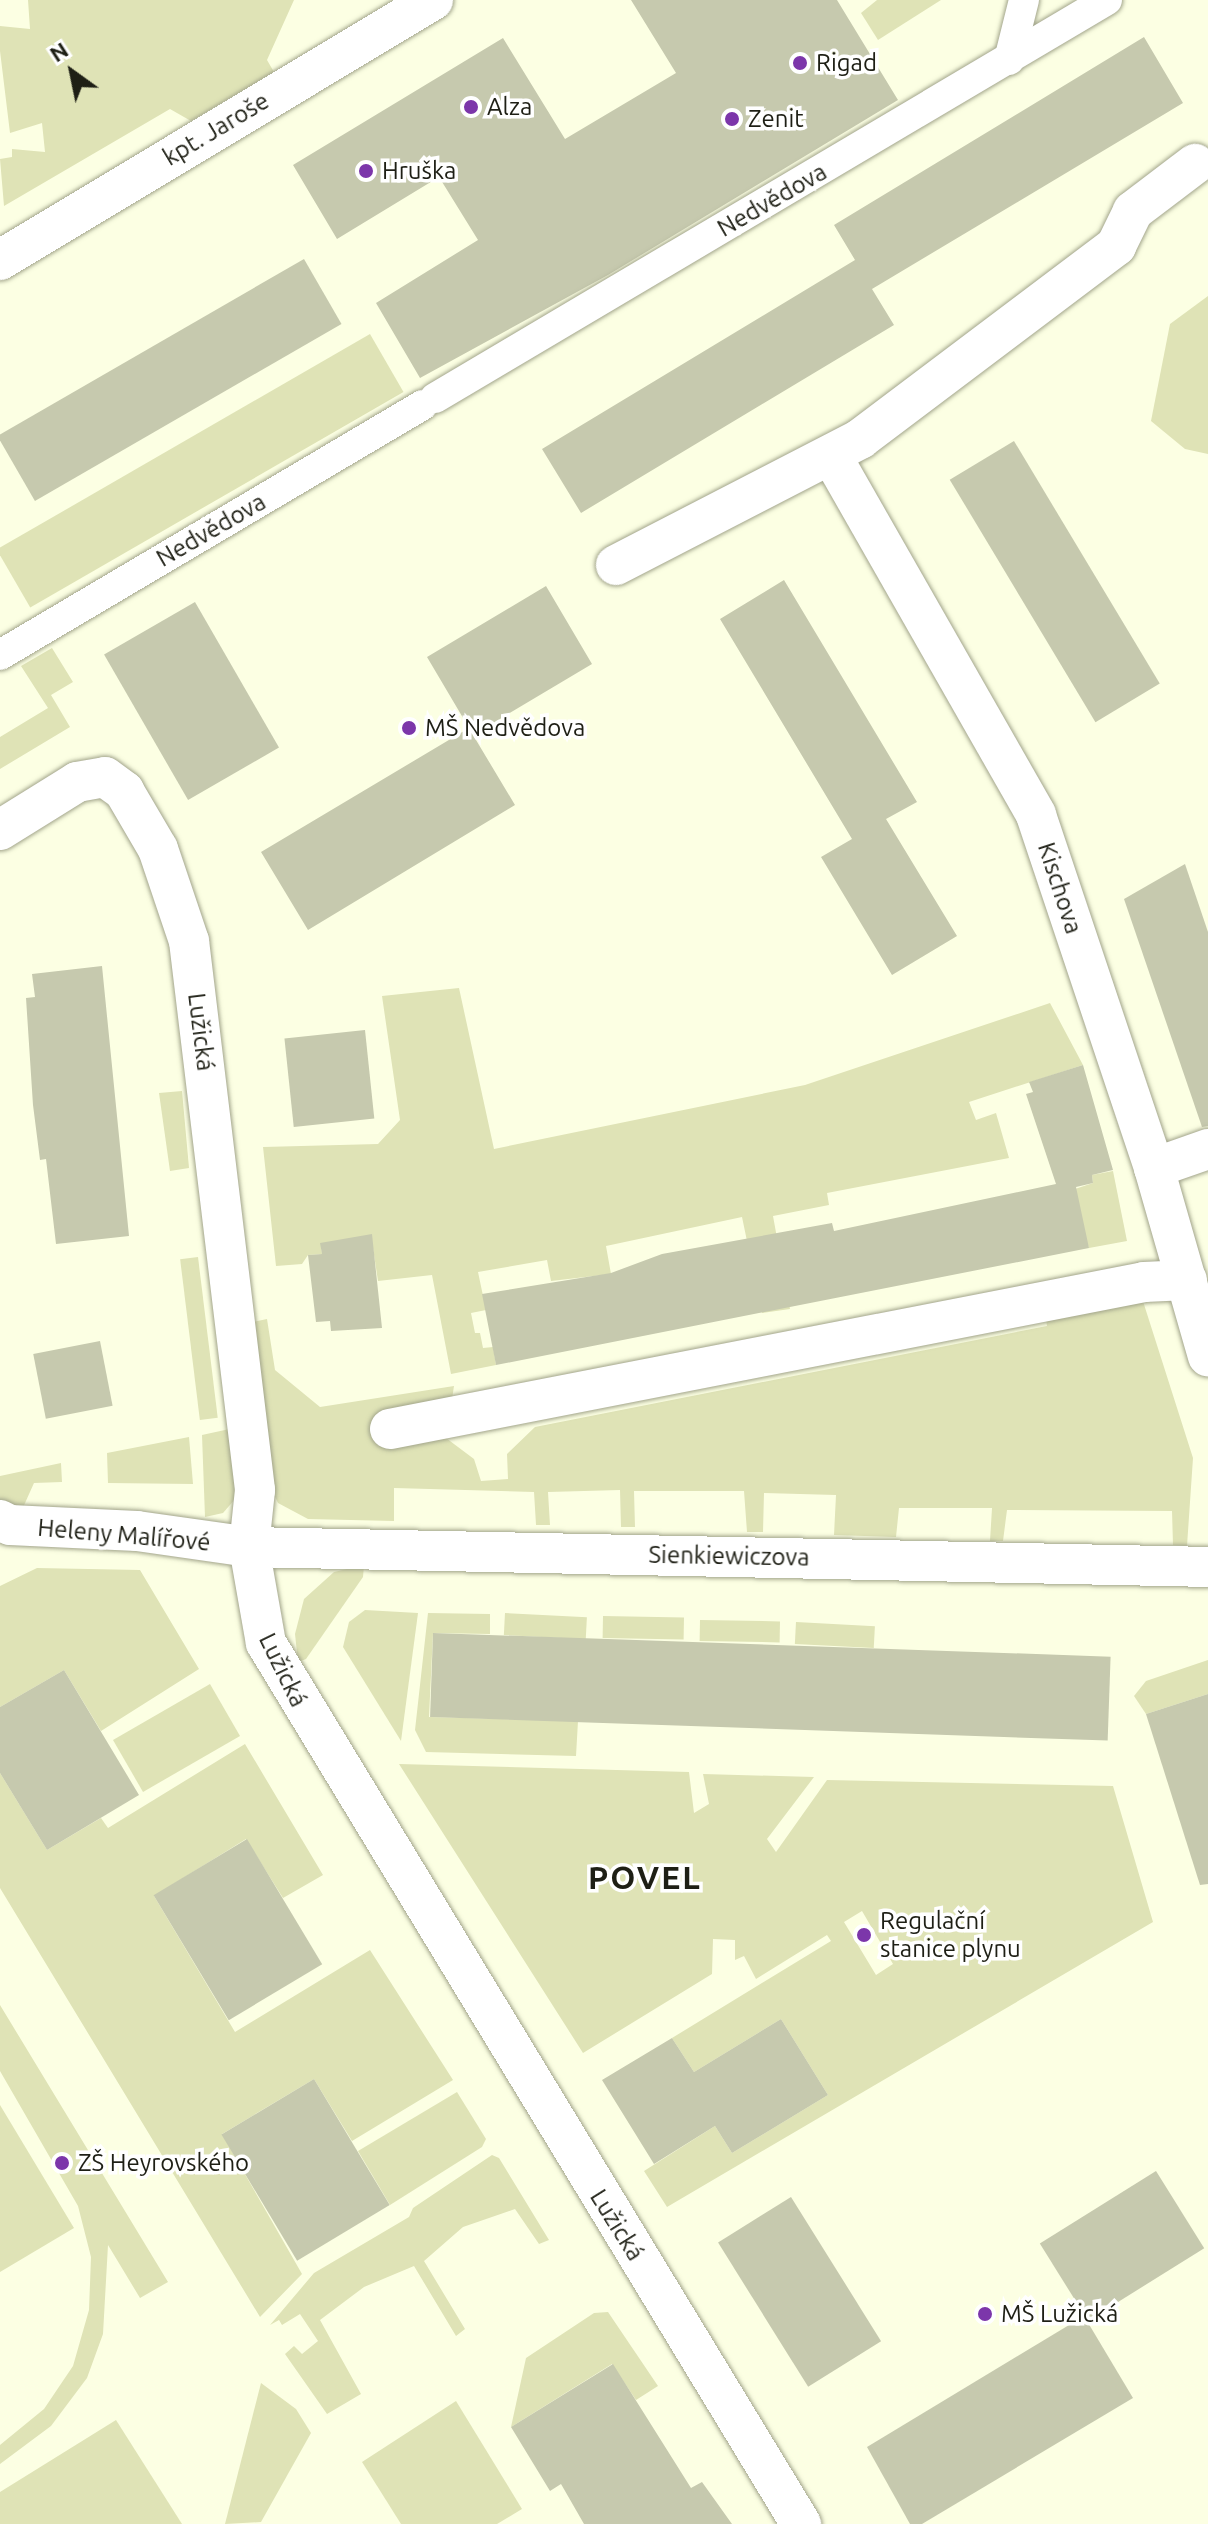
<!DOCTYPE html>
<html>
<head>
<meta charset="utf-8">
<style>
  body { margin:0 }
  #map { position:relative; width:1208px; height:2524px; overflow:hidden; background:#fcffe3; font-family:Ubuntu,sans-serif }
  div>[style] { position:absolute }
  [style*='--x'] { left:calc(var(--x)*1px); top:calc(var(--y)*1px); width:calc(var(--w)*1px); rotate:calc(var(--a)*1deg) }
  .green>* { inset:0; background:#dfe3b6; transform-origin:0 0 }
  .building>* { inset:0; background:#c6c9ae; transform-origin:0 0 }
  .roads { filter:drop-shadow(0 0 2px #a2a58b) drop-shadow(0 0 2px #a2a58b) }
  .pedestrian>* { height:30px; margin:-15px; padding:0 15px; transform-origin:15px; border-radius:15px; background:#fff }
  .minor>* { height:40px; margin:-20px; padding:0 20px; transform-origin:20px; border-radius:20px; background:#fff }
  .dots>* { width:22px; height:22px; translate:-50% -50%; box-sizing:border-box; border:4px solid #fff; border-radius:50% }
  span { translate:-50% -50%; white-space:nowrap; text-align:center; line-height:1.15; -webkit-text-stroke:7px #fff; paint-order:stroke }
  .poi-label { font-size:24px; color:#1e1f15 }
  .left { translate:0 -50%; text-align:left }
  .street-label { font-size:24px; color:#1e1f15 }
  .district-label { font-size:32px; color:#1e1f15; font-weight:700; letter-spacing:2px }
  .north { position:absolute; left:32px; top:32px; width:80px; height:80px; -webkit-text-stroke:6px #fff; paint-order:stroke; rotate:327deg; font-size:22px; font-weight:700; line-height:32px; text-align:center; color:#1e1f15 }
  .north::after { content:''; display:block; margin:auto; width:28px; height:36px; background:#1e1f15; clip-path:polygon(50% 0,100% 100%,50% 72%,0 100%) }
</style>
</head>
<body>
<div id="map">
  <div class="green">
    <div style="clip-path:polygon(28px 0,294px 0,267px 60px,274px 72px,191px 121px,170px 109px,4px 206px,0 159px,12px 157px,12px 149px,45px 152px,42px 123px,10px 133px,0 51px,0 26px,30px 29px)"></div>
    <div style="clip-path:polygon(877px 0,941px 0,878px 40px,861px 13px)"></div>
    <div style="clip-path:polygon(1208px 296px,1208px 454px,1185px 449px,1151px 421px,1170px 324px)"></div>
    <div style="left:370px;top:334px;width:67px;height:431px;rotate:60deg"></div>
    <div style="clip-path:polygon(52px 648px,73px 682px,51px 695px,70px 727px,0 769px,0 737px,48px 708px,21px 666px)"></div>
    <div style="clip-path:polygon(459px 988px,494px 1149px,805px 1085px,1050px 1003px,1083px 1065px,969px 1102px,976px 1120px,996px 1113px,1009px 1158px,827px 1193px,829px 1205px,773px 1216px,790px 1309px,762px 1313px,742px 1217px,606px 1246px,611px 1274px,551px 1281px,547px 1260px,478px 1272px,486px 1310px,471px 1313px,475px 1333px,480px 1333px,483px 1348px,493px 1347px,496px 1365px,451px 1374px,432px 1275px,378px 1281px,371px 1235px,321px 1244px,322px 1254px,308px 1255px,302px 1264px,276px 1266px,263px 1147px,378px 1144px,400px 1120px,382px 996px)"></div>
    <div style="clip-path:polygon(182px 1091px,189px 1168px,170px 1171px,159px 1093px)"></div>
    <div style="clip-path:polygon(1113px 1171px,1127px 1241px,1089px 1248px,1069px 1191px,1093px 1183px,1092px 1175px)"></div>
    <div style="left:198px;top:1257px;width:162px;height:18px;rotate:83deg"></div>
    <div style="clip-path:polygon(1141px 1295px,1193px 1458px,1187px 1546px,1173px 1545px,1172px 1511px,1007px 1510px,1003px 1541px,990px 1541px,992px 1508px,899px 1508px,896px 1537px,834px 1535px,836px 1495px,764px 1493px,763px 1532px,747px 1532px,744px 1491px,634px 1491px,635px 1527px,621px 1527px,620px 1490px,548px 1492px,550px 1525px,536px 1525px,534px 1492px,394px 1488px,394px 1521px,308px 1519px,278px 1503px,264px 1474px,248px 1323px,267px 1319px,275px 1370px,320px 1407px,454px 1386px,446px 1438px,474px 1459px,481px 1481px,508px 1479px,507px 1454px,535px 1427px,1047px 1326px,1045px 1313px)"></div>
    <div style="clip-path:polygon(234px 1428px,236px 1498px,223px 1513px,205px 1517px,202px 1435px)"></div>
    <div style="clip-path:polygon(189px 1437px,193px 1484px,108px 1483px,107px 1453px)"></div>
    <div style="clip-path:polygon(61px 1463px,62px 1482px,34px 1483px,21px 1512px,0 1502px,0 1476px)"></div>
    <div style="clip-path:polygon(364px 1565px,363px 1577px,306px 1659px,298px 1662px,295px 1634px,304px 1599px,334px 1572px)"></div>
    <div style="clip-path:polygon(37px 1568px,140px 1570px,199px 1669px,101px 1731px,64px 1670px,0 1707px,0 1586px)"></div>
    <div style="clip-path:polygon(365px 1610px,418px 1613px,401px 1741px,343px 1647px,349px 1622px)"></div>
    <div style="clip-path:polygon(428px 1613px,490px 1614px,490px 1634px,433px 1633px,429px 1717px,578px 1721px,576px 1756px,426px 1752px,415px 1730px)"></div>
    <div style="left:505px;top:1613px;width:82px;height:22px;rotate:3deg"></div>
    <div style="left:603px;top:1616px;width:81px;height:22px;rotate:1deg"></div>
    <div style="left:700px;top:1620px;width:80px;height:21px;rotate:1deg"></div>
    <div style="left:796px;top:1622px;width:79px;height:22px;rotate:3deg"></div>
    <div style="clip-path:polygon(1208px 1660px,1208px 1694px,1146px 1714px,1134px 1696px,1146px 1681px)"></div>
    <div style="left:210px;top:1684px;width:60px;height:112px;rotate:60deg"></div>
    <div style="clip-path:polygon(245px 1744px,323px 1875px,283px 1898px,246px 1839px,154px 1896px,235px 2032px,370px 1950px,453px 2080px,352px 2141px,314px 2079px,222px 2134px,302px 2274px,260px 2317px,0 1888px,0 1773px,47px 1850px,101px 1818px,108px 1828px)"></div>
    <div style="clip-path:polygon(evenodd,399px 1764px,689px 1772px,694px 1813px,709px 1804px,703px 1774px,814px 1777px,767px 1839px,776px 1852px,827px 1780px,1113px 1786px,1153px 1922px,667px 2207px,644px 2171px,715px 2126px,732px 2153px,828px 2095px,781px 2019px,694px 2072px,672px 2038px,831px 1941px,827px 1935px,756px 1979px,744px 1956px,735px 1960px,735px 1940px,713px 1939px,712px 1974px,583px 2053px,399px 1764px,862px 1911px,893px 1964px,876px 1975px,844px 1922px,862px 1911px)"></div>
    <div style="clip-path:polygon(0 2005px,168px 2282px,140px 2298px,108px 2245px,103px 2334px,87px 2378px,51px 2426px,0 2464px,0 2445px,44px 2409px,73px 2366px,89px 2310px,91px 2257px,78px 2206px,0 2071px)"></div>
    <div style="clip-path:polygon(457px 2092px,486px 2139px,482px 2147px,390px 2205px,358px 2151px)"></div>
    <div style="clip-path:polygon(0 2105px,74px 2228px,0 2272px)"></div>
    <div style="clip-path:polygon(492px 2155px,499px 2158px,549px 2240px,539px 2244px,515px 2209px,463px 2227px,424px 2261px,465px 2329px,456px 2336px,414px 2266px,364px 2287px,320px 2320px,361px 2394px,327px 2414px,285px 2354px,294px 2346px,302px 2354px,318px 2341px,300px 2314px,282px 2325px,279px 2320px,270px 2325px,314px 2273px,409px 2217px,413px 2208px)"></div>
    <div style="clip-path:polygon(608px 2312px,658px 2386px,636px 2400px,612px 2364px,511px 2427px,526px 2358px,594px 2313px)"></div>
    <div style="clip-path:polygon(261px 2383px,296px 2409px,311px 2433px,261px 2522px,225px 2524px)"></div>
    <div style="clip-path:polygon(456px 2401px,522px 2509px,497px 2524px,401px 2524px,362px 2462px)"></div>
    <div style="clip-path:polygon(116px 2420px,182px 2524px,0 2524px,0 2492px)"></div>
  </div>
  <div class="building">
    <div style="clip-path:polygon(631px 0,837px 0,898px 100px,608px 275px,420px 378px,376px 303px,478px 240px,439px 177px,337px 239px,293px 165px,503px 38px,565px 139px,676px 73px)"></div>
    <div style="clip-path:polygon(1144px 37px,1183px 103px,872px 289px,894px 325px,581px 513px,542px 449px,855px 260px,834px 225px)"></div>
    <div style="left:304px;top:259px;width:75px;height:354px;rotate:60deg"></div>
    <div style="left:1014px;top:441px;width:283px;height:75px;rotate:59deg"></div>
    <div style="clip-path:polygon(784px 580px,917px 802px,886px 819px,957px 936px,892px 975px,821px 857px,852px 839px,720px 619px)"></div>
    <div style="clip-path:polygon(546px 586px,592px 664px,473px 735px,515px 805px,308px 930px,261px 852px,469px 728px,427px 657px)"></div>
    <div style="left:195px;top:602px;width:168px;height:105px;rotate:60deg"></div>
    <div style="clip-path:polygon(1185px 864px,1208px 932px,1208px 1126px,1202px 1127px,1124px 899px)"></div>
    <div style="clip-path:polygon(102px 966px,129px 1236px,56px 1244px,46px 1159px,40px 1160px,33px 1105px,26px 998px,35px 997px,32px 974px)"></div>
    <div style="left:365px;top:1030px;width:89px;height:81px;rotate:84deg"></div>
    <div style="clip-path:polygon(1083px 1065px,1113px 1170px,1092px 1175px,1093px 1183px,1076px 1187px,1089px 1248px,496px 1365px,482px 1294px,611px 1273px,662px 1254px,832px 1223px,834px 1231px,1056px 1184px,1026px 1094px,1033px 1092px,1029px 1082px)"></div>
    <div style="clip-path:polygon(372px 1234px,382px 1328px,331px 1331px,330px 1321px,316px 1322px,308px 1255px,322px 1254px,320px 1243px)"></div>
    <div style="left:100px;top:1341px;width:66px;height:68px;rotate:79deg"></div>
    <div style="left:433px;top:1633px;width:678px;height:84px;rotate:2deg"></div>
    <div style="clip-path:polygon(64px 1670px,139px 1795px,47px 1850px,0 1773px,0 1707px)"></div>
    <div style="clip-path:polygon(1208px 1694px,1208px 1884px,1200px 1885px,1146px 1714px)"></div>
    <div style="left:247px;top:1839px;width:146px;height:109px;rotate:59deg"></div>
    <div style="clip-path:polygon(781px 2019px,828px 2095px,732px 2153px,715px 2126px,654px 2164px,602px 2080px,672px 2038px,694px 2072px)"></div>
    <div style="left:314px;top:2079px;width:147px;height:108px;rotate:59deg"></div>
    <div style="left:1156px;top:2171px;width:91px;height:137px;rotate:58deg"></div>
    <div style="left:791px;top:2197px;width:170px;height:86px;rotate:58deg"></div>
    <div style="clip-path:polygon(1084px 2316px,1133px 2398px,922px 2524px,910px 2524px,867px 2447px)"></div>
    <div style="clip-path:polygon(613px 2364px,691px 2488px,702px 2482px,732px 2524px,584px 2524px,561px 2484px,550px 2491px,511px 2427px)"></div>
  </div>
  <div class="roads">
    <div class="pedestrian">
      <div style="--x:1009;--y:60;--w:62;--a:-76"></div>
      <div style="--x:435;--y:398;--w:781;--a:-30.64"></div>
      <div style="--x:0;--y:655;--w:491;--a:-30.6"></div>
    </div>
    <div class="minor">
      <div style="--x:0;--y:260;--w:505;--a:-30.98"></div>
      <div style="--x:831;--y:455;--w:414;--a:60.3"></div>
      <div style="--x:1036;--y:815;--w:372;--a:71.5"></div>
      <div style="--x:1154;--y:1168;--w:196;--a:74"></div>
      <div style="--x:616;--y:565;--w:275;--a:-27.3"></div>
      <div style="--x:860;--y:439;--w:321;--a:-37"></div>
      <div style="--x:1116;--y:246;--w:39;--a:-64"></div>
      <div style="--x:1133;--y:211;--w:78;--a:-37.2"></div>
      <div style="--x:0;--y:830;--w:91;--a:-31.9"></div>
      <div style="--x:77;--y:782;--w:28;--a:-10"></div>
      <div style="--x:105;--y:777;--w:24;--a:36"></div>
      <div style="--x:124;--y:791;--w:67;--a:59.6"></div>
      <div style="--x:158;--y:849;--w:97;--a:71.4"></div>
      <div style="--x:189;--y:941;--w:553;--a:83.14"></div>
      <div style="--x:255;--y:1490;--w:57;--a:96"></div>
      <div style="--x:249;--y:1547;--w:97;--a:80"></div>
      <div style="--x:266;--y:1643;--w:1031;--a:58.73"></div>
      <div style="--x:1154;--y:1168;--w:57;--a:-19.4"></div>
      <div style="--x:390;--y:1429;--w:768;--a:-11.03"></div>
      <div style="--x:1144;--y:1282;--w:43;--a:-2.7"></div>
      <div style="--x:0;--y:1520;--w:11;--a:27"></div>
      <div style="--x:10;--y:1525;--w:127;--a:2.7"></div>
      <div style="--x:137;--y:1531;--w:113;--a:8.1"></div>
      <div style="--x:249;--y:1547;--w:959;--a:1.19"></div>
    </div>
  </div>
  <div class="dots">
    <div style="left:800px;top:63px;background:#7c36aa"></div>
    <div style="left:471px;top:107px;background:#7c36aa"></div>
    <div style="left:732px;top:119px;background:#7c36aa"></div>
    <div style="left:366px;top:171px;background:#7c36aa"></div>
    <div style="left:409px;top:728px;background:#7c36aa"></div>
    <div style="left:864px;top:1935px;background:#7c36aa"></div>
    <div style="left:62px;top:2163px;background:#7c36aa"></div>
    <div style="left:985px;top:2314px;background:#7c36aa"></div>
  </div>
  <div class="poi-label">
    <span class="left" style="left:816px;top:63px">Rigad</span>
    <span class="left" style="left:487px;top:107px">Alza</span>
    <span class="left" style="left:748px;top:119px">Zenit</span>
    <span class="left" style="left:382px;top:171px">Hruška</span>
    <span class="left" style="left:425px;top:728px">MŠ Nedvědova</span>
    <span class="left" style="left:880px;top:1935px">Regulační<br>stanice plynu</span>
    <span class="left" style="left:78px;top:2163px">ZŠ Heyrovského</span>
    <span class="left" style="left:1001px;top:2314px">MŠ Lužická</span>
  </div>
  <div class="street-label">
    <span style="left:216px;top:129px;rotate:-31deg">kpt. Jaroše</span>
    <span style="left:772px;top:200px;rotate:-30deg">Nedvědova</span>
    <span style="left:211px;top:530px;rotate:-30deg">Nedvědova</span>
    <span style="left:1060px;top:888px;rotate:72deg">Kischova</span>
    <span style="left:201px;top:1032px;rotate:83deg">Lužická</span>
    <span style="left:124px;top:1535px;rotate:5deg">Heleny Malířové</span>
    <span style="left:729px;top:1556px;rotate:1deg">Sienkiewiczova</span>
    <span style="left:283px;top:1670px;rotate:64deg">Lužická</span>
    <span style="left:617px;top:2225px;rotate:58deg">Lužická</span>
  </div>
  <div class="district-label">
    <span style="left:645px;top:1877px">POVEL</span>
  </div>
  <div class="north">N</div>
</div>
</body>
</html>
